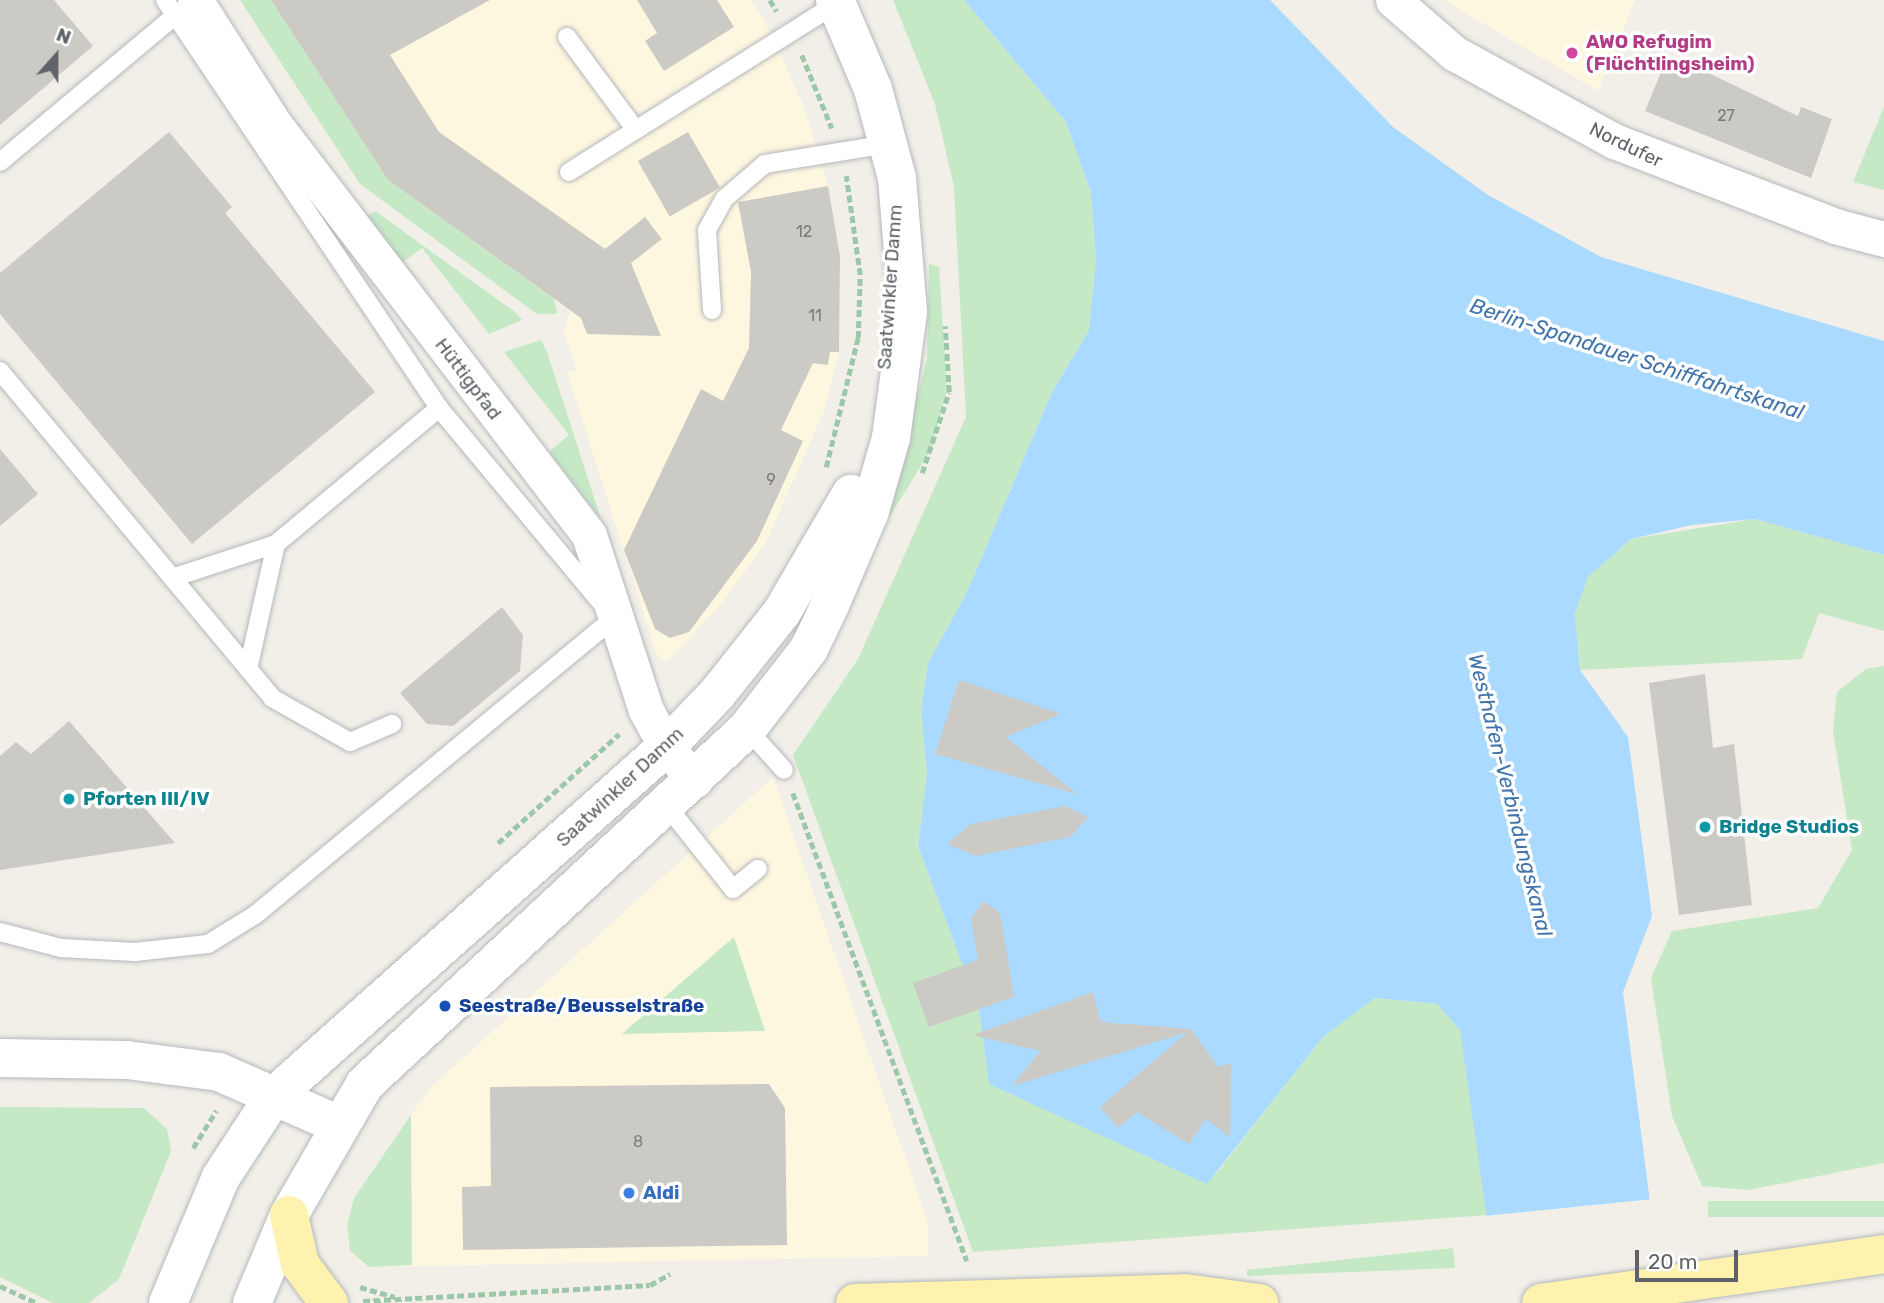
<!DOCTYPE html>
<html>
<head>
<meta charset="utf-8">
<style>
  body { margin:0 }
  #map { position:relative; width:1884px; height:1303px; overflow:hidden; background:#f1efe8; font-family:Rubik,sans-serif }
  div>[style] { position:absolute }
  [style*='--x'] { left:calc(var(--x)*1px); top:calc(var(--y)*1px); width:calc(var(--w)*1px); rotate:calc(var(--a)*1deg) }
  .commercial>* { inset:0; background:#fef7e0 }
  .green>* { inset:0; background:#c5e8c5; transform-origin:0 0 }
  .water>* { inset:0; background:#aadaff }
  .pier>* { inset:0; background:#f1efe8 }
  .building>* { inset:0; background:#cccac5; transform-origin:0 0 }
  .path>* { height:4.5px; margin-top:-2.25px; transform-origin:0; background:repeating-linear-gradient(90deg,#9cc7a9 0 7px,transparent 0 10.5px) }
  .roads { filter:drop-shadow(0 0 2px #b5b8bc) drop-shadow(0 0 2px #b5b8bc) }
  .lane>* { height:18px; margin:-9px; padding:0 9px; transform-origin:9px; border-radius:9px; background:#fff }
  .street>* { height:35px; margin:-17.5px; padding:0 17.5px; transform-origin:17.5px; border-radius:17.5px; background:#fff }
  .secondary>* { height:38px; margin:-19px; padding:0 19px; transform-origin:19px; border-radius:19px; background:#fff }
  .primary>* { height:38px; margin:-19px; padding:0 19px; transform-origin:19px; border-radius:19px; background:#fff2af }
  .dots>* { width:19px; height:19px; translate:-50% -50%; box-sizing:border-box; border:4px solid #fff; border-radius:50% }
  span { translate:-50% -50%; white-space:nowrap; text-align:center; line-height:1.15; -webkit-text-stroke:7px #fff; paint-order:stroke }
  .number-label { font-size:16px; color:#7a7d7f }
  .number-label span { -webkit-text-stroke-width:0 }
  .hotel-label { font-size:19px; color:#b23c85; font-weight:700 }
  .left { translate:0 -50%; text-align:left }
  .street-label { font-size:19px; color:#5f6368 }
  .culture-label { font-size:19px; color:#0d838f; font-weight:700 }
  .transit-label { font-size:19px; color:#164399; font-weight:700 }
  .shop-label { font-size:19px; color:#366cbe; font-weight:700 }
  .water-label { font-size:21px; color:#4174aa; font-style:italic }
  .north { position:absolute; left:21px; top:21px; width:70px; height:70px; -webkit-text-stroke:5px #fff; paint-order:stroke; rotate:21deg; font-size:19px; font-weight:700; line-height:28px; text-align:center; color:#5f6368 }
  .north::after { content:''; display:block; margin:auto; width:24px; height:32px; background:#5f6368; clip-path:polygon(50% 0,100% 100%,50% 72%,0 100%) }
  .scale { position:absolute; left:1635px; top:1250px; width:103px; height:32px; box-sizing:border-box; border:4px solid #5f6368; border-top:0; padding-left:9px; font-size:21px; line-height:24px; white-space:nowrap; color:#5f6368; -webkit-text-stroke:5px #fff; paint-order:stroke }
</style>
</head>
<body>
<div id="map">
  <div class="commercial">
    <div style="clip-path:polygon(271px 0,750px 0,764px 19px,805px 109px,828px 186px,840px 256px,839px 352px,824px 411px,766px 542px,722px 603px,667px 661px,657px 655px,567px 372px,577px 369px,564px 332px,570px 311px,388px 180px)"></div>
    <div style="clip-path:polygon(1444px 0,1635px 0,1598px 91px)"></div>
    <div style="clip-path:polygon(773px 777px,928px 1223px,928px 1256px,369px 1267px,360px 1261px,350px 1251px,347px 1226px,354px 1198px,429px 1089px)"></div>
  </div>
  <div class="green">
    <div style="clip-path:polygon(240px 0,271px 0,388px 180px,554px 299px,557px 314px,537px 314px,360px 184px)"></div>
    <div style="clip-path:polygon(893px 0,964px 0,1066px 122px,1091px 193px,1096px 259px,1089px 330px,1052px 392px,967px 592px,928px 663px,921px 710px,927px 773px,918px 846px,979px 1009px,989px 1084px,1216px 1174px,1323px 1037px,1375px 998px,1437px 1004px,1460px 1030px,1488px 1215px,973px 1252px,793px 755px,858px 659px,966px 417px,954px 187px,935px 104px)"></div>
    <div style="clip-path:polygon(1884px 107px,1884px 190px,1853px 182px)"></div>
    <div style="clip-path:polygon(375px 211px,515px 312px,522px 320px,489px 334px,422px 248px,402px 263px,366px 217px)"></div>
    <div style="clip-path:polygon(929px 264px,939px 267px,947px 390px,932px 448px,885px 524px,927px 359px)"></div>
    <div style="clip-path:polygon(541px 340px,547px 352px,601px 519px,549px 452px,569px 435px,504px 352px)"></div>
    <div style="clip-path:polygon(1755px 519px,1884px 555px,1884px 631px,1819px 613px,1802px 659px,1580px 670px,1575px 614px,1588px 577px,1631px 539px)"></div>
    <div style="clip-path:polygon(1884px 666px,1884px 1163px,1749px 1190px,1702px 1186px,1672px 1116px,1651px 978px,1672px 931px,1818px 908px,1852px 850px,1833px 731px,1837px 692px,1866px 669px)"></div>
    <div style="clip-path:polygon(734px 937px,765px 1031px,622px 1034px)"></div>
    <div style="clip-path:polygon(0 1107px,144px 1108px,167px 1129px,171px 1151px,119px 1279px,89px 1303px,53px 1303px,0 1277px)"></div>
    <div style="clip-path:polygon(411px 1115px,412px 1265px,369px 1267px,350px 1251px,347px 1226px,354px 1198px)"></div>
    <div style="left:1884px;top:1201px;width:16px;height:176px;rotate:90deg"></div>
    <div style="clip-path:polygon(1453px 1248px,1455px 1268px,1247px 1276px,1247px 1270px)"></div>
  </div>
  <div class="water">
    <div style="clip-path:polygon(964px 0,1270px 0,1393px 127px,1488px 195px,1601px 257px,1884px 341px,1884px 555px,1755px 519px,1692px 525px,1631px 539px,1588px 577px,1575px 614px,1580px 670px,1628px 737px,1652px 916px,1623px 992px,1663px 1303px,1499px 1303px,1460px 1030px,1437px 1004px,1375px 998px,1323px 1037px,1207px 1184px,989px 1084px,979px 1009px,918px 846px,927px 773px,921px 710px,928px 663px,967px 592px,1052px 392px,1089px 330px,1096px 259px,1091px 193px,1066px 122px)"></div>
  </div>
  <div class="pier">
    <div style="clip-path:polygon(1653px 1199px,1667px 1303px,1496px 1303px,1484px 1216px)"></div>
  </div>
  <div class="building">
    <div style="clip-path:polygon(0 0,54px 0,93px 46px,0 125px)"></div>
    <div style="clip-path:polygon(271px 0,490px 0,390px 55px,439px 132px,605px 249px,645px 217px,662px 239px,631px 263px,661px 336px,587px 334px,581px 318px,388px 180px)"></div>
    <div style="clip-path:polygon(637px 0,717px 0,734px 27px,664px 71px,645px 41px,657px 33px)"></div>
    <div style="clip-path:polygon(1675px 57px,1798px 116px,1801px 107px,1832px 119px,1811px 178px,1645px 111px,1664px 65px,1671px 68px)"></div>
    <div style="clip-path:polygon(169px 132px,232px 207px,225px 213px,375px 392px,192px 544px,0 314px,0 273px)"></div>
    <div style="left:688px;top:132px;width:64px;height:58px;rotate:60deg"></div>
    <div style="clip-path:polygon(828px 186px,840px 256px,839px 352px,830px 352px,828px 365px,813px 363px,781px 430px,803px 441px,757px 541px,689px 632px,670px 638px,655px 629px,624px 550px,701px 389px,723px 401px,749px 348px,751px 272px,738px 202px)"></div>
    <div style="clip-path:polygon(0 449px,38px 494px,0 526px)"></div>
    <div style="clip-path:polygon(502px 607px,523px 635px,520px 671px,453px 726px,427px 724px,400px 693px)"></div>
    <div style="clip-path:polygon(1705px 674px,1713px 748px,1734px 744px,1752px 905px,1679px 915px,1649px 683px)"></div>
    <div style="clip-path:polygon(959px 680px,1061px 714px,1006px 737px,1077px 794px,935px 754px)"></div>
    <div style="clip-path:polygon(69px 721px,175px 843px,0 870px,0 756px,16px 742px,31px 754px)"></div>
    <div style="clip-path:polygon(1065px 806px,1088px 817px,1070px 837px,976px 856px,947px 844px,971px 824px)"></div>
    <div style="clip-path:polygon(984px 901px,1000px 913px,1014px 997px,929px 1027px,913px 983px,978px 960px,971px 918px)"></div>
    <div style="clip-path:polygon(1093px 992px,1101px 1022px,1191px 1029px,1218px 1067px,1231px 1063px,1230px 1137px,1206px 1119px,1189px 1144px,1137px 1112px,1118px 1128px,1100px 1107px,1188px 1032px,1012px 1086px,1040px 1051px,973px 1035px)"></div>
    <div style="clip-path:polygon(769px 1084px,785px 1108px,787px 1245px,463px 1250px,462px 1187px,491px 1186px,490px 1087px)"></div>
  </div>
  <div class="path">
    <div style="--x:770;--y:0;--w:13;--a:58"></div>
    <div style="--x:802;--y:55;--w:79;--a:67.7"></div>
    <div style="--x:826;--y:467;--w:133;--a:-76.1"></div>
    <div style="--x:858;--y:338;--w:63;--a:-88.2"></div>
    <div style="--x:860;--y:275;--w:100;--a:-98"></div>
    <div style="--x:922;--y:473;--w:85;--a:-71.6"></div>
    <div style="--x:949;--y:392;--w:66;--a:-93.5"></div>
    <div style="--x:793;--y:793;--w:499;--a:69.6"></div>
    <div style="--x:498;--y:843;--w:163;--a:-42"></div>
    <div style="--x:193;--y:1148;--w:44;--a:-58.1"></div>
    <div style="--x:0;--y:1286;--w:41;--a:24.7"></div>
    <div style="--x:360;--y:1287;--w:36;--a:16"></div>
    <div style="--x:363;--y:1301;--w:287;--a:-3.2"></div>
    <div style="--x:650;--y:1285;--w:23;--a:-29"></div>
  </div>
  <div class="roads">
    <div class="lane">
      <div style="--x:165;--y:0;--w:491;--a:56.1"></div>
      <div style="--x:439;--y:408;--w:212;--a:140.2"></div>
      <div style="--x:276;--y:544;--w:109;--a:161.9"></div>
      <div style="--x:567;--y:37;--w:114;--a:53.5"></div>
      <div style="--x:0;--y:162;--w:229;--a:-39.9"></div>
      <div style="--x:569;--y:172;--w:317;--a:-32.2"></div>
      <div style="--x:712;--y:310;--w:80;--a:-93.6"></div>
      <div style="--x:707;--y:230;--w:35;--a:-61"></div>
      <div style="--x:724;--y:199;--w:54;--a:-40.5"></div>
      <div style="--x:765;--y:164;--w:126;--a:-9.2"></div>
      <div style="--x:0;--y:371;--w:425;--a:50.2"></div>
      <div style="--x:272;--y:698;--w:90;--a:29.4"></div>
      <div style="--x:350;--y:742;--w:46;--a:-23.2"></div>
      <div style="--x:248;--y:669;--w:128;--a:-77.4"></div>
      <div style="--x:747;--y:729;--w:55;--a:47.9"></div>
      <div style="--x:667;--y:806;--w:106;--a:51.5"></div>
      <div style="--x:733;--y:889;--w:32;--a:-39"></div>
      <div style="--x:0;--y:932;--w:63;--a:14.7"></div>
      <div style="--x:61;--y:948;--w:74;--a:3.1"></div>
      <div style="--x:135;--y:952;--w:73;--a:-6.3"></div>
      <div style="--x:208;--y:944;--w:55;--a:-31.7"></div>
      <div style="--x:255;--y:915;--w:466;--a:-39.6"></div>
      <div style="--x:614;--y:618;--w:273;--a:-129.8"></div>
    </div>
    <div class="street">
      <div style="--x:195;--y:0;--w:148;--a:57.4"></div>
      <div style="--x:275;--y:125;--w:516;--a:52.55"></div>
      <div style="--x:589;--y:535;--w:184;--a:72"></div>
      <div style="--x:646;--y:710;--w:42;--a:61.6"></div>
      <div style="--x:666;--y:747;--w:44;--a:48.7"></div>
      <div style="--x:1393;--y:0;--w:81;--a:41"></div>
      <div style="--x:1454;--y:53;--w:183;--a:28.8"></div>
      <div style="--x:1614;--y:141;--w:237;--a:21"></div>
      <div style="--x:1835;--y:226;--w:51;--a:14.9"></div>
    </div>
    <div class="secondary">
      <div style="--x:0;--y:1058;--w:127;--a:0.9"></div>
      <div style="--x:127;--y:1060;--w:93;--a:7.4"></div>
      <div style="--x:219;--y:1072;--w:129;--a:23.8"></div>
      <div style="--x:168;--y:1303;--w:137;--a:-67.2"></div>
      <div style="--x:221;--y:1177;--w:97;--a:-56.8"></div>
      <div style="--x:274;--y:1096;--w:525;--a:-41.68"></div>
      <div style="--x:666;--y:747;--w:74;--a:-46.1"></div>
      <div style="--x:717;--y:694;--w:105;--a:-51.6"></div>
      <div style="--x:782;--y:612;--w:137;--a:-59.7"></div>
      <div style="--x:252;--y:1303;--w:95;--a:-67.2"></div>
      <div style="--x:289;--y:1215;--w:151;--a:-59.9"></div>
      <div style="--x:365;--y:1084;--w:521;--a:-42.9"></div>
      <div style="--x:747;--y:729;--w:101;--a:-52.2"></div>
      <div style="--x:809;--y:649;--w:49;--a:-64.5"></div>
      <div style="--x:830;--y:605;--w:102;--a:-66.9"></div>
      <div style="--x:870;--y:511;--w:76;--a:-74"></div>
      <div style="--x:891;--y:438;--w:127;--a:-82.3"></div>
      <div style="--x:908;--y:312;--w:134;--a:-94.7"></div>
      <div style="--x:897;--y:178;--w:92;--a:-105.1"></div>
      <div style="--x:873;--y:89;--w:97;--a:-113.1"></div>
    </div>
    <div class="primary">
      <div style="--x:289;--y:1215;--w:50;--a:77.3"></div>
      <div style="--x:300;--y:1264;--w:49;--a:53.4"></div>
      <div style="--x:855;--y:1303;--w:330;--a:-1.7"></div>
      <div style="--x:1185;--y:1293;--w:75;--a:7.7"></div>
      <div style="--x:1541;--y:1303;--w:346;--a:-8.1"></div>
    </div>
  </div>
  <div class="dots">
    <div style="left:1572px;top:53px;background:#d1479c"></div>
    <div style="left:69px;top:799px;background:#0f9aa8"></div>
    <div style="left:1705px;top:827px;background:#0f9aa8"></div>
    <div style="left:445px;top:1006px;background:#1a4fb4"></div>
    <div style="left:629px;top:1193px;background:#3f7fe0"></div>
  </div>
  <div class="number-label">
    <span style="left:1726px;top:116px">27</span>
    <span style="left:804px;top:232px">12</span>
    <span style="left:815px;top:316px">11</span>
    <span style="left:771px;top:480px">9</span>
    <span style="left:638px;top:1142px">8</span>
  </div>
  <div class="hotel-label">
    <span class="left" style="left:1586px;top:53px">AWO Refugim<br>(Flüchtlingsheim)</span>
  </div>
  <div class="street-label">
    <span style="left:1626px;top:145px;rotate:26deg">Nordufer</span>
    <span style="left:890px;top:287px;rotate:-86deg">Saatwinkler Damm</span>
    <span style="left:468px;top:379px;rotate:53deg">Hüttigpfad</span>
    <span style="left:620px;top:787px;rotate:-43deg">Saatwinkler Damm</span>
  </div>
  <div class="culture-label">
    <span class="left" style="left:83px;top:799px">Pforten III/IV</span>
    <span class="left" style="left:1719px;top:827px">Bridge Studios</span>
  </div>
  <div class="transit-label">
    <span class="left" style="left:459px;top:1006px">Seestraße/Beusselstraße</span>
  </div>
  <div class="shop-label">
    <span class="left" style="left:643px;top:1193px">Aldi</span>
  </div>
  <div class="water-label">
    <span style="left:1637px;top:359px;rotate:18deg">Berlin-Spandauer Schifffahrtskanal</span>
    <span style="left:1510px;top:795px;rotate:76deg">Westhafen-Verbindungskanal</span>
  </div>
  <div class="north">N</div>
  <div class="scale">20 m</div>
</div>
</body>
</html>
